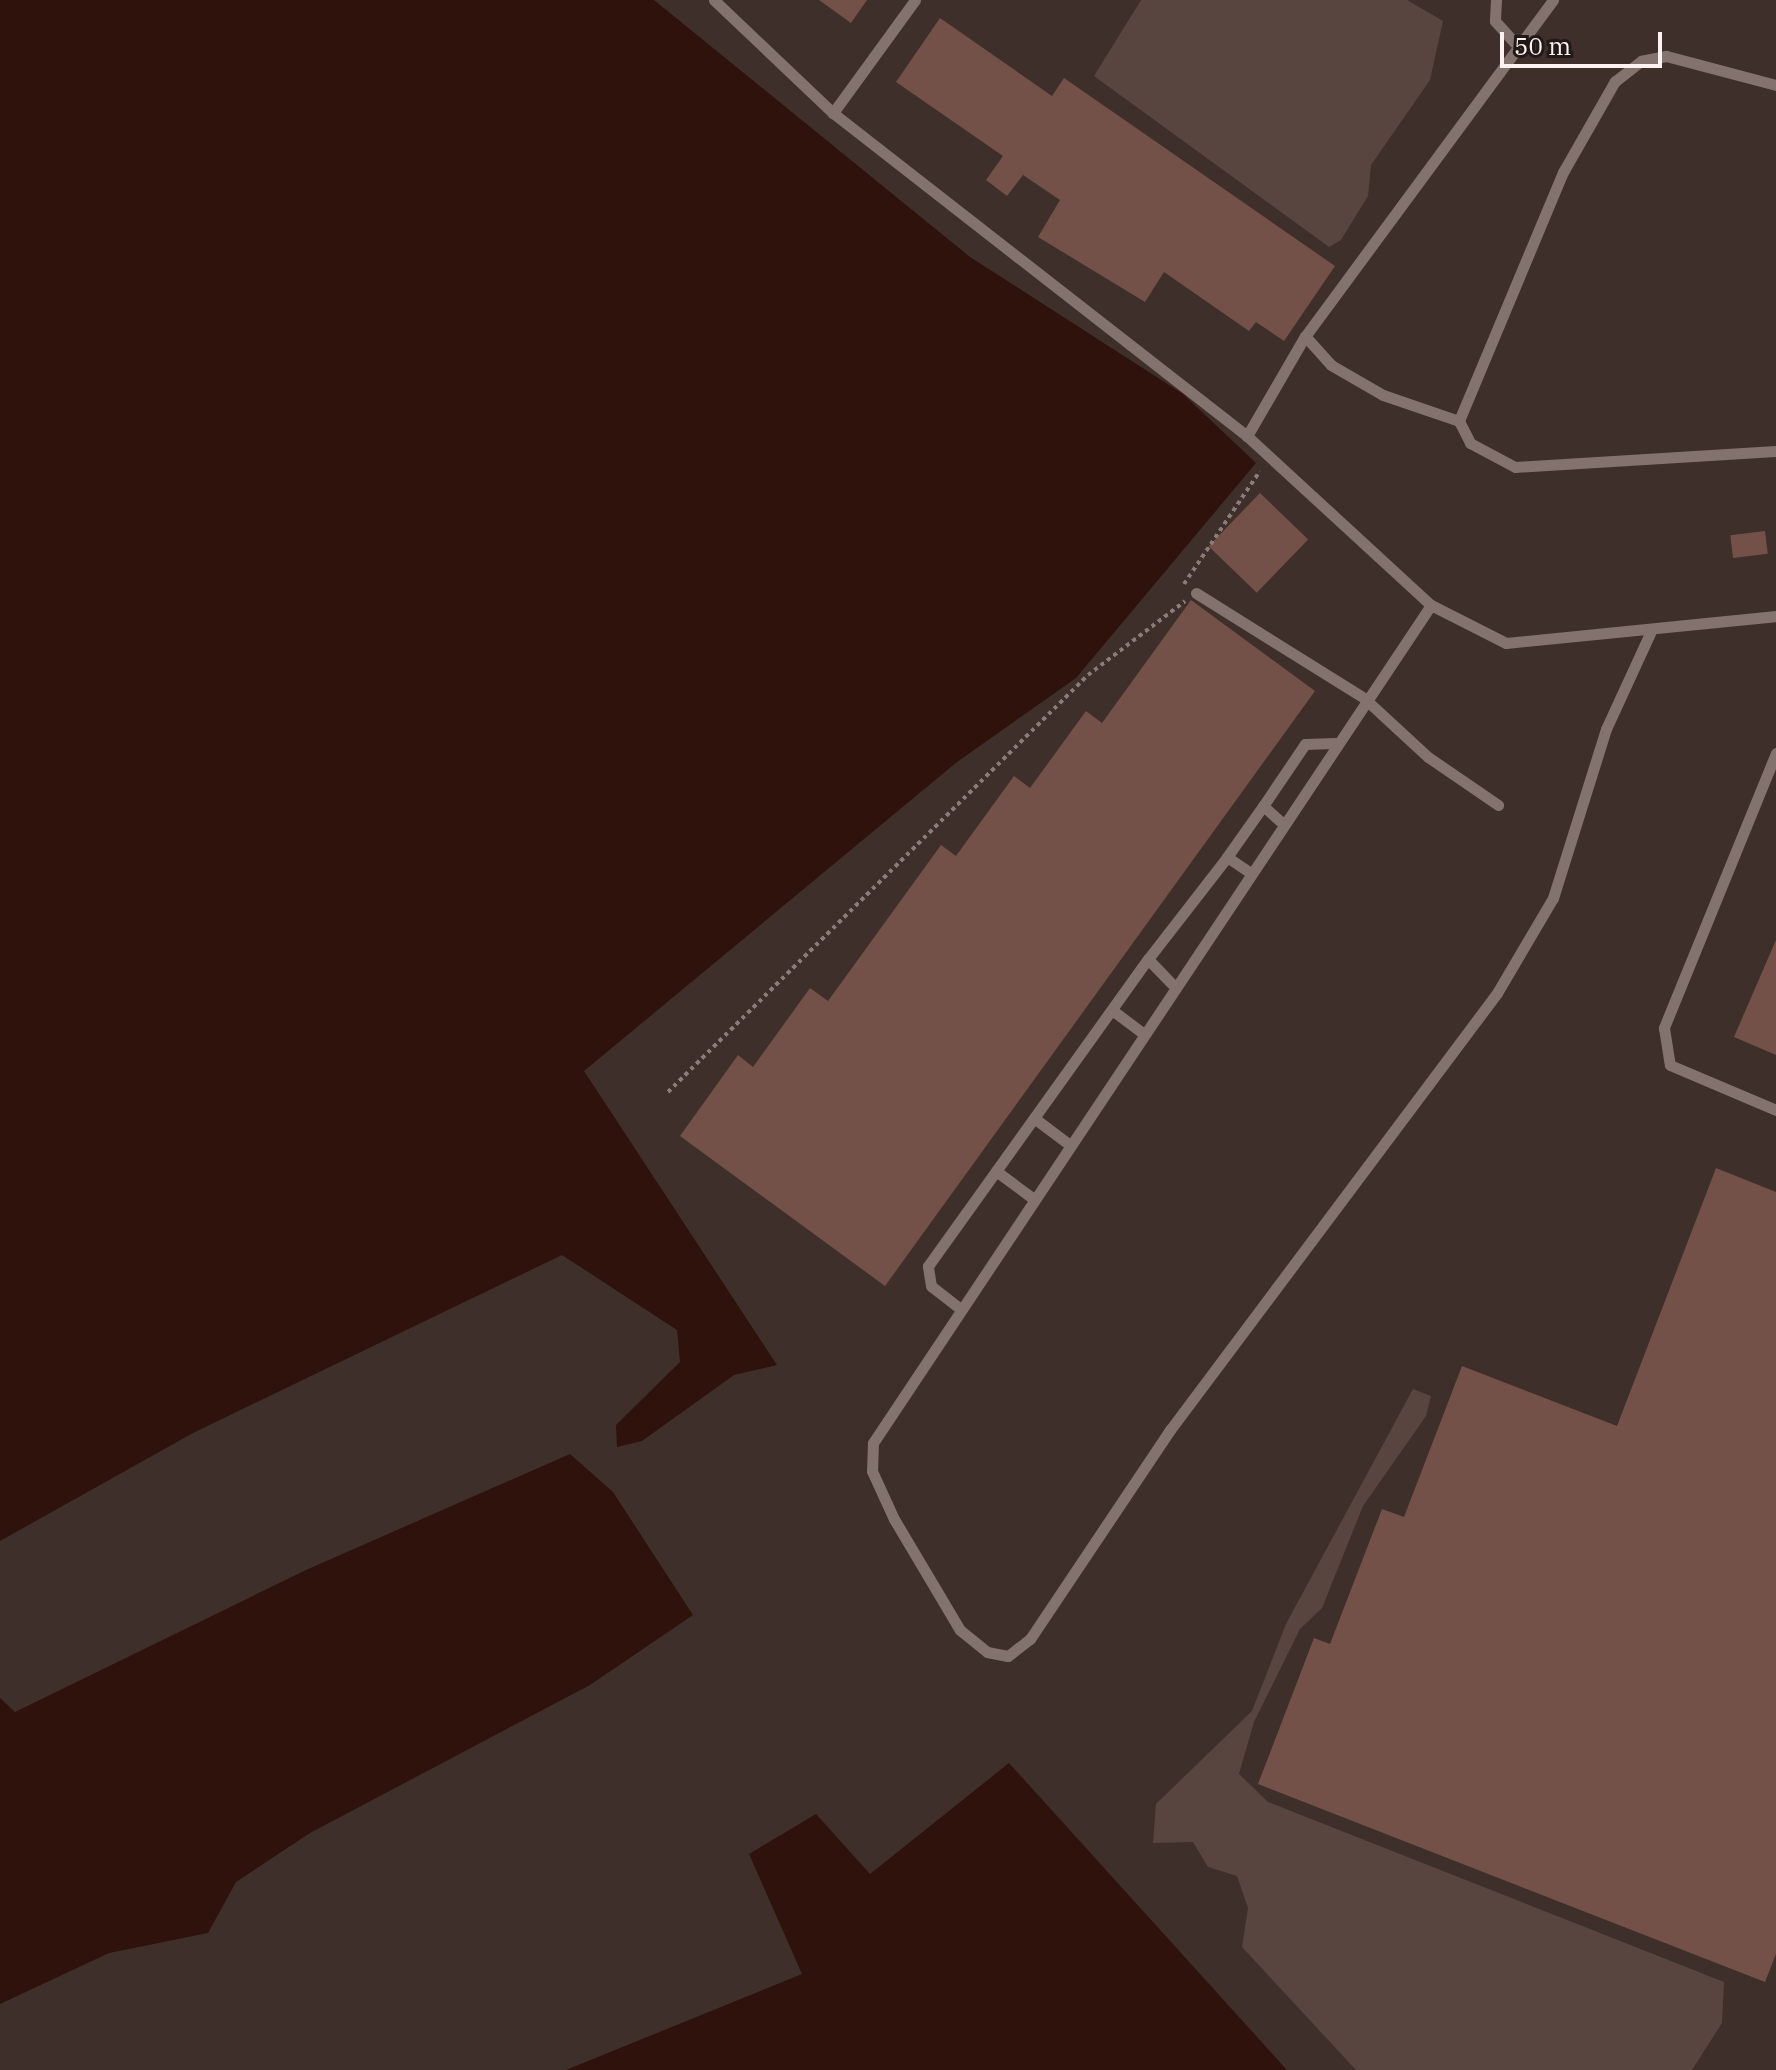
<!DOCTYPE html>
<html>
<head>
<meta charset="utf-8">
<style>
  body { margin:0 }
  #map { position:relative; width:1776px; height:2070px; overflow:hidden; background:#3e2f2a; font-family:"IBM Plex Serif",serif }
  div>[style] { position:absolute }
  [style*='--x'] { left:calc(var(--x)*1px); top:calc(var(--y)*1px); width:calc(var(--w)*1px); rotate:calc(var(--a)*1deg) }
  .green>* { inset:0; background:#594540 }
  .water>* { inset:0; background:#2f120b }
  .building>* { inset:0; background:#735148; transform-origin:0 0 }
  .path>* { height:4px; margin-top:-2px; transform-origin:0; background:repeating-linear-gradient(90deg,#8a7c78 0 4px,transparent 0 8px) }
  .service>* { height:11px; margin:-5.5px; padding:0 5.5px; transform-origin:5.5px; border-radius:5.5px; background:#83726e }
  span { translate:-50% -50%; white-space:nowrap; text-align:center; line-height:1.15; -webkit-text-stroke:6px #201917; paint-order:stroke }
  .scale { position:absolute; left:1500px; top:32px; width:162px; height:36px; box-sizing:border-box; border:4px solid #fdf2ef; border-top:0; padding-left:10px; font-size:24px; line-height:28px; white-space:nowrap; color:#fdf2ef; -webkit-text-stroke:6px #201917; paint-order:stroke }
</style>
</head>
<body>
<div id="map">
  <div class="green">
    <div style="clip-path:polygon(1141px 0,1407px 0,1443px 21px,1430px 80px,1371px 165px,1368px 196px,1341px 240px,1329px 247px,1094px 76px)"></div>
    <div style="clip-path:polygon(1413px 1389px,1431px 1396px,1426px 1416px,1363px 1506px,1322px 1608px,1300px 1629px,1254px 1722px,1239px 1774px,1268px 1802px,1724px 1982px,1722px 2023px,1692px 2070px,1356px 2070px,1242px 1947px,1248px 1908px,1237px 1876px,1208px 1867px,1193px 1842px,1153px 1843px,1156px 1804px,1252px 1711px,1286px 1624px)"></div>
  </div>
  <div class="water">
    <div style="clip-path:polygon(0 0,654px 0,970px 257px,1183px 394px,1256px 463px,1076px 678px,957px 762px,584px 1071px,777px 1365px,734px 1375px,642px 1441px,617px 1447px,616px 1425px,680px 1362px,677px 1330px,562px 1255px,193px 1433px,0 1541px)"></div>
    <div style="clip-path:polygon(570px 1454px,613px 1492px,693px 1615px,590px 1685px,310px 1833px,236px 1882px,208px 1933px,109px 1953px,0 2004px,0 1698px,15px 1712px,306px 1570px)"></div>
    <div style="clip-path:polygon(1009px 1763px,1287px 2070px,566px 2070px,802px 1974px,749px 1854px,816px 1814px,870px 1874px)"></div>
  </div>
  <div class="building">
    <div style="clip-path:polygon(819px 0,867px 0,851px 23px)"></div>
    <div style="clip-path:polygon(940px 18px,1052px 96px,1064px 78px,1335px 266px,1284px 341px,1256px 322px,1249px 331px,1164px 272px,1145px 302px,1038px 237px,1060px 200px,1023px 175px,1007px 196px,986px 180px,1003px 156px,896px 82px)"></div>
    <div style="left:1260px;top:493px;width:67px;height:74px;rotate:44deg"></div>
    <div style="left:1765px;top:531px;width:23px;height:35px;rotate:83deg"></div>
    <div style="clip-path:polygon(1191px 600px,1315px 691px,885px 1286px,680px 1136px,738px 1055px,753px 1067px,810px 988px,828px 1001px,941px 845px,956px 856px,1014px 776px,1030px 788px,1086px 711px,1102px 723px)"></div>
    <div style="clip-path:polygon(1776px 940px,1776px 1055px,1734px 1037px)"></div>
    <div style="clip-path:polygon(1716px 1168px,1776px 1192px,1776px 1954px,1765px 1982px,1258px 1784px,1314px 1638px,1330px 1644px,1382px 1509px,1404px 1517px,1462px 1366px,1617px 1426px)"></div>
  </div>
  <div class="path">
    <div style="--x:1184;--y:584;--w:136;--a:-56.1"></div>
    <div style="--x:668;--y:1092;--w:592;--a:-44.79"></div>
    <div style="--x:1088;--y:675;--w:122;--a:-37.3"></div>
  </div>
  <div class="service">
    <div style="--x:714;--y:0;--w:164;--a:43.5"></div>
    <div style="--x:915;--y:0;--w:140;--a:126"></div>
    <div style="--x:833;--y:113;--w:525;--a:37.96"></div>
    <div style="--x:1496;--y:0;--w:21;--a:93"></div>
    <div style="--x:1495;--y:21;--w:30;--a:48"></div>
    <div style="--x:1553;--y:0;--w:418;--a:126.4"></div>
    <div style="--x:1305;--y:336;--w:116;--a:120.1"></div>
    <div style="--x:1247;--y:436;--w:250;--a:42.6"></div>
    <div style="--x:1431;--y:605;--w:84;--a:26.9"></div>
    <div style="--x:1506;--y:643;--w:271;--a:-5.7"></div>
    <div style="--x:1776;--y:85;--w:114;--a:-165.2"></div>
    <div style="--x:1666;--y:56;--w:25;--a:169"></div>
    <div style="--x:1641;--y:61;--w:33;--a:142"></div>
    <div style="--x:1615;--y:81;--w:105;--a:119.7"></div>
    <div style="--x:1563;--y:172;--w:270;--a:112.7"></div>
    <div style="--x:1459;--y:421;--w:25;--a:63"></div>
    <div style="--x:1470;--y:443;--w:51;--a:28.1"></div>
    <div style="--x:1515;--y:467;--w:261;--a:-3.5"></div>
    <div style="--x:1305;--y:336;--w:39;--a:48"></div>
    <div style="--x:1331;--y:365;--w:60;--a:30"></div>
    <div style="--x:1383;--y:395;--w:80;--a:18.9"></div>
    <div style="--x:1196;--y:593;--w:198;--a:32"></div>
    <div style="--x:1364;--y:698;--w:87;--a:42.7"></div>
    <div style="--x:1428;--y:757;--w:85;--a:34.4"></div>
    <div style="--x:1431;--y:605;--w:1007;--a:123.66"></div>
    <div style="--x:873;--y:1443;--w:28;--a:92"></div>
    <div style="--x:872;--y:1471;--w:53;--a:65.4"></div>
    <div style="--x:894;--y:1519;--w:129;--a:59.3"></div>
    <div style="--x:960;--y:1630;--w:35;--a:39"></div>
    <div style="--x:987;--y:1652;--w:21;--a:11"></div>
    <div style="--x:1008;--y:1656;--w:28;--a:-38"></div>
    <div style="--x:1030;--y:1639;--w:252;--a:-56.2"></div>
    <div style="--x:1170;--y:1430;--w:546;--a:-53.19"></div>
    <div style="--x:1497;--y:993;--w:110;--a:-59.5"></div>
    <div style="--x:1553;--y:898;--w:177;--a:-72.6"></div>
    <div style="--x:1606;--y:729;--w:110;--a:-65.3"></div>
    <div style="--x:1776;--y:753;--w:297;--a:112.2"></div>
    <div style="--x:1664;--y:1028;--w:37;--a:81"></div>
    <div style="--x:1670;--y:1065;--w:115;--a:23"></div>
    <div style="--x:1281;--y:822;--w:24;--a:-138"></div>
    <div style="--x:1263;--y:806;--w:75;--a:-55.9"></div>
    <div style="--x:1305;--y:744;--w:29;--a:-2"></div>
    <div style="--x:1227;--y:857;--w:62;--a:-54.8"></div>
    <div style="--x:1173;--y:985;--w:36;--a:-134"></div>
    <div style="--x:1148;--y:959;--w:129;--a:-52.2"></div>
    <div style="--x:1227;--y:857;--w:25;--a:34"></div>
    <div style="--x:1112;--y:1010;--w:36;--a:37"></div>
    <div style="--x:1034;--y:1118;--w:41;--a:37.1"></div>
    <div style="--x:996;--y:1171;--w:44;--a:36.6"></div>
    <div style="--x:958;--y:1307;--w:34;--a:-142"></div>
    <div style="--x:931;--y:1286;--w:20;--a:-99"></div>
    <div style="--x:928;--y:1266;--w:378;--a:-54.4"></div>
  </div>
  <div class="scale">50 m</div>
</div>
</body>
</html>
